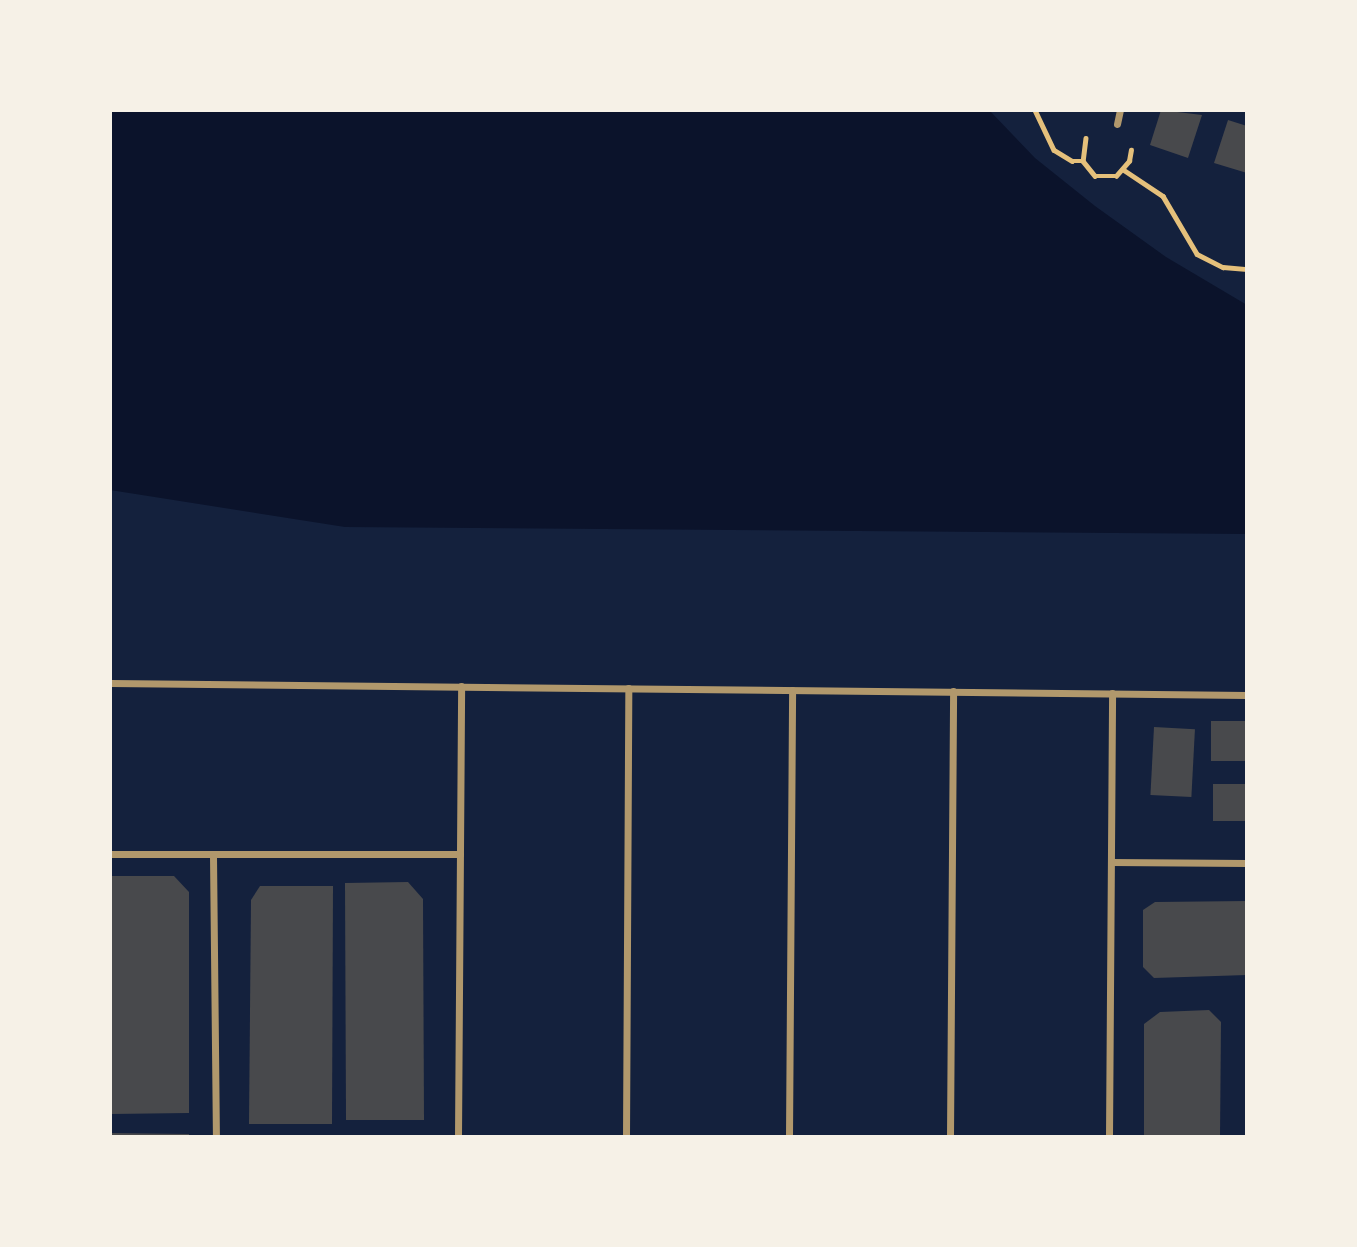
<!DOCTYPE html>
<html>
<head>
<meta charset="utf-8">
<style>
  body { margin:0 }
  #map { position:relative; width:1357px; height:1247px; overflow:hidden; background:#14213d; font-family:"PT Sans",sans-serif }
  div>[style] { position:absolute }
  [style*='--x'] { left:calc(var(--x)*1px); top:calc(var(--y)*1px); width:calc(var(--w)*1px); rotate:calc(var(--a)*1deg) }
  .water>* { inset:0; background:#0b132b }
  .building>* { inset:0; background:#48494c; transform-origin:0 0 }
  .path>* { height:4.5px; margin:-2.25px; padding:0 2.25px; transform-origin:2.25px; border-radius:2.25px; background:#e5c07b }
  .minor>* { height:7px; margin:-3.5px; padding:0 3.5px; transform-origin:3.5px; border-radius:3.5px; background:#b1986c }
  span { translate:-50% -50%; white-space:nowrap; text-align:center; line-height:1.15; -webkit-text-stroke:6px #f6f1e7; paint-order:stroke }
  .frame { position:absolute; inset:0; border:112px solid #f6f1e7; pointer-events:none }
</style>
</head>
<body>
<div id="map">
  <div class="water">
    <div style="clip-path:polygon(110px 110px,989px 110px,1035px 158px,1095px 206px,1166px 257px,1247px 305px,1247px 534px,345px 527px,110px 490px)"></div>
  </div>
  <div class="building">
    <div style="clip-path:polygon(1161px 110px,1202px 115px,1188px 158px,1150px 145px)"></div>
    <div style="clip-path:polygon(1228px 120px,1247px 126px,1247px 173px,1214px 163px)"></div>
    <div style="left:1211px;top:721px;width:36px;height:40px"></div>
    <div style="left:1154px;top:727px;width:41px;height:68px;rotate:3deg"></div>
    <div style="left:1213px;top:784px;width:34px;height:37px"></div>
    <div style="clip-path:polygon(110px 876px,174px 876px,189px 892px,189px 1113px,111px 1114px)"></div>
    <div style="clip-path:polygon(408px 882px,423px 899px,424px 1120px,346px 1120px,345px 883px)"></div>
    <div style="clip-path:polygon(260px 886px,333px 886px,332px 1124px,249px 1124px,251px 900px)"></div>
    <div style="clip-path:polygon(1247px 901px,1247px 975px,1154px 978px,1143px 967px,1143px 910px,1155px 902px)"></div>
    <div style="clip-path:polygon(1209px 1010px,1221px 1022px,1220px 1137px,1144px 1137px,1144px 1024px,1160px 1012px)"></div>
    <div style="clip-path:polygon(111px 1133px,189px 1134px,189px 1137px,111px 1137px)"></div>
  </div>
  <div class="path">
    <div style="--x:1035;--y:110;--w:44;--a:64.6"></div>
    <div style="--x:1054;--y:150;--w:21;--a:31"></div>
    <div style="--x:1072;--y:161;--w:11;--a:0"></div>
    <div style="--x:1086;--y:138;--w:23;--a:97"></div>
    <div style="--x:1083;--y:161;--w:19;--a:51"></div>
    <div style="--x:1095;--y:176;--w:21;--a:0"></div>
    <div style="--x:1116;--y:176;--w:20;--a:-49"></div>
    <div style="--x:1129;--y:161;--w:11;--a:-80"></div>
    <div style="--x:1124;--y:170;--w:47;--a:33.7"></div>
    <div style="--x:1163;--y:196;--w:67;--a:59.6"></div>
    <div style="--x:1197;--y:254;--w:29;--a:27"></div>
    <div style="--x:1223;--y:267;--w:24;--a:5"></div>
  </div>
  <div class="minor">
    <div style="--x:1117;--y:124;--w:14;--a:-78"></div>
    <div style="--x:110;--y:683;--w:1137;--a:0.6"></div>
    <div style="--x:110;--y:854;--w:350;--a:0"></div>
    <div style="--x:213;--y:856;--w:281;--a:89.4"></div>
    <div style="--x:1111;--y:862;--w:136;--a:0.4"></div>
    <div style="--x:458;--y:1137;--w:451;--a:-89.6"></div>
    <div style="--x:626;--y:1137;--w:449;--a:-89.7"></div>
    <div style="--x:789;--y:1137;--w:447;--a:-89.6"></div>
    <div style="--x:950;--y:1137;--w:446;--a:-89.6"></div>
    <div style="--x:1109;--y:1137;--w:444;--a:-89.6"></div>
  </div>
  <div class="frame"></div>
</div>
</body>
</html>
